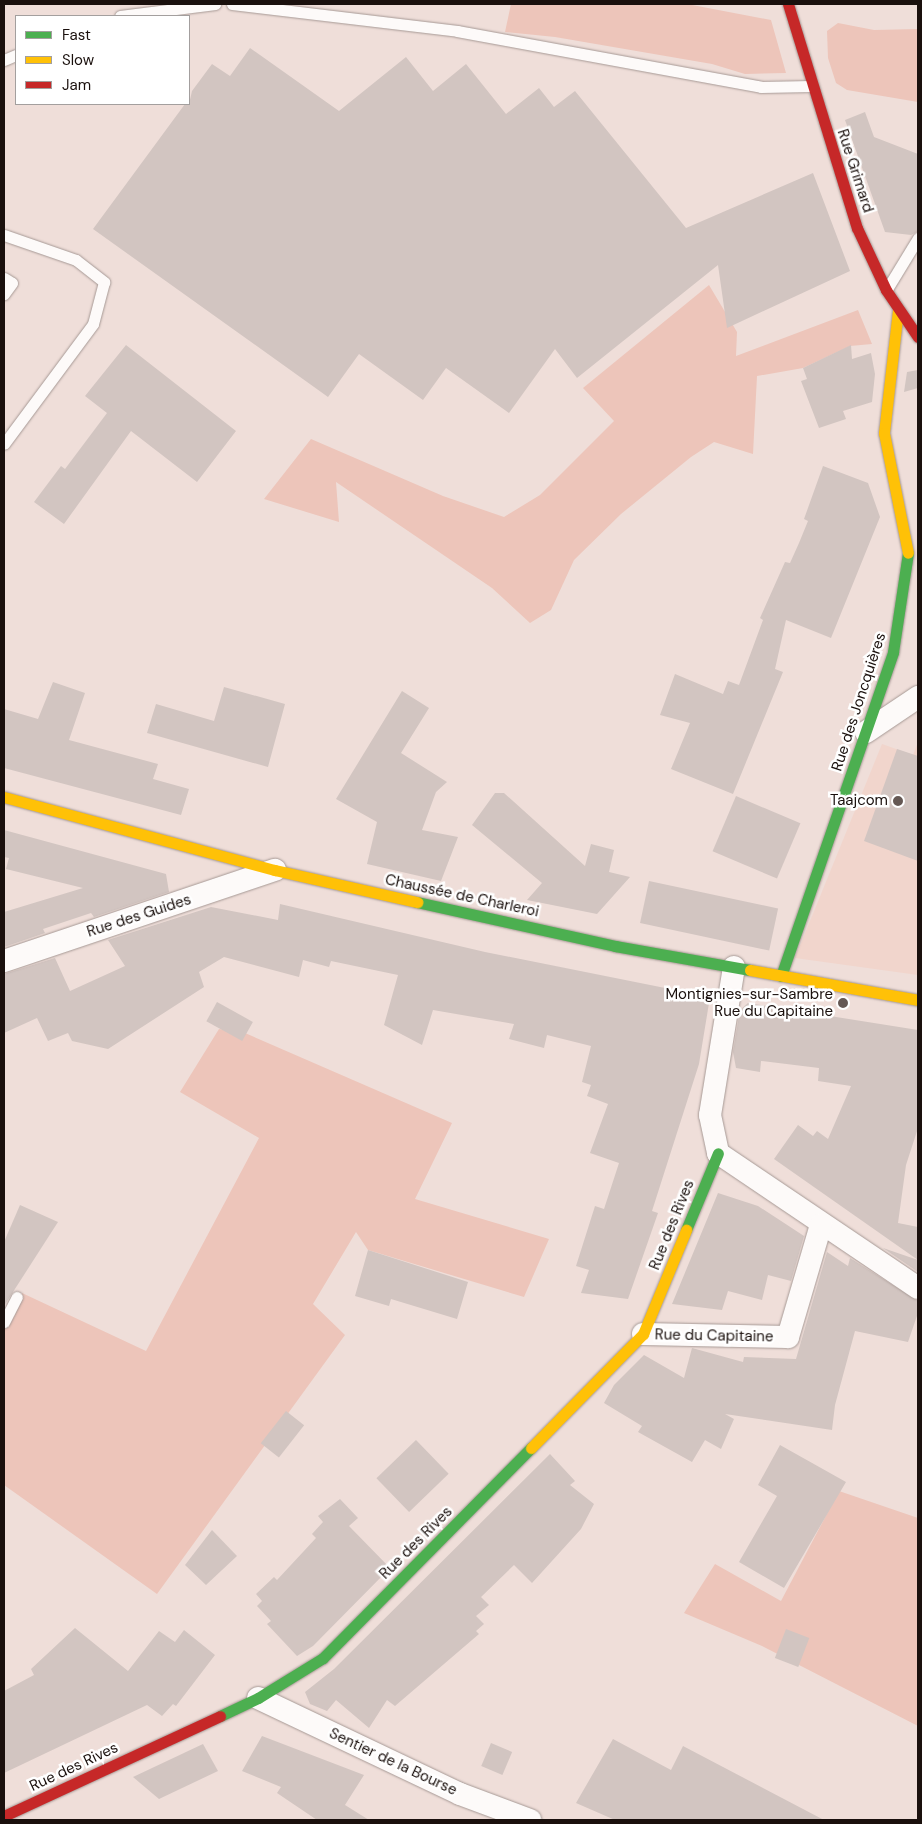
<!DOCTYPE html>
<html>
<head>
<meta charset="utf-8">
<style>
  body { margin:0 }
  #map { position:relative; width:922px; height:1824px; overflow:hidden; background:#efded9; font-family:"DM Sans",sans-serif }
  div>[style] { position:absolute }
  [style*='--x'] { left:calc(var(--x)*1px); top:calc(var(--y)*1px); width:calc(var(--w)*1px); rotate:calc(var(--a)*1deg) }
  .built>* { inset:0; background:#f1d5cc }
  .green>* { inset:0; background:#edc5ba }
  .building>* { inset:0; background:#d2c5c1; transform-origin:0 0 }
  .roads { filter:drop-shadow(0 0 1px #a69995) drop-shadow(0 0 1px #a69995) }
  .lane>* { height:11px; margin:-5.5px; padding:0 5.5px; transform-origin:5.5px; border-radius:5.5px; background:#fdfaf9 }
  .street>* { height:22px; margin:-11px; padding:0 11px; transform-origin:11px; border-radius:11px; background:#fdfaf9 }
  .fast>* { height:11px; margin:-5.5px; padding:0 5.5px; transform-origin:5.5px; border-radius:5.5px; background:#4caf50 }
  .slow>* { height:11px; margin:-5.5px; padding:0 5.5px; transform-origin:5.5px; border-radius:5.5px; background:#ffc107 }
  .jam>* { height:11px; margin:-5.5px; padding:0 5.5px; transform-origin:5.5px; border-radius:5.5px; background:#c62828 }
  .dots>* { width:14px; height:14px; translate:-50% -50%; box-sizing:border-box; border:2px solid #fff; border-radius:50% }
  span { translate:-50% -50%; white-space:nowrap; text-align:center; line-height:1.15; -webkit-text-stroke:5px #fff; paint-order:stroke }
  .street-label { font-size:15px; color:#1a100d }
  .poi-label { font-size:15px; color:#1a100d }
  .right { translate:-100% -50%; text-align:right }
  .frame { position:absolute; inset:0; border:5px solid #1a100d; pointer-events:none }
  .legend { position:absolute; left:15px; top:15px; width:175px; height:90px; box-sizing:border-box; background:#fff; border:1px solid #a39f9e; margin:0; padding:6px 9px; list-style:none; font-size:15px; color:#1a100d }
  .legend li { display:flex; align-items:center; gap:10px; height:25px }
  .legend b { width:25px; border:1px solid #a39f9e }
</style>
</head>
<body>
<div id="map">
  <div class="built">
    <div style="clip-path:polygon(918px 742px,918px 975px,795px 958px,882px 744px,913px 755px)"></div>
  </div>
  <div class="green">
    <div style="clip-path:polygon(511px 4px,687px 4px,771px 20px,786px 73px,745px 74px,712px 64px,555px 37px,505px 32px)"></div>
    <div style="clip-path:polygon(838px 23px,874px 30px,918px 29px,918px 102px,847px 90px,836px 83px,828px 58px,827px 31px)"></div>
    <div style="clip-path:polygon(709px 285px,737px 332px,736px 356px,858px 310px,872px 344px,850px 346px,803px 368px,757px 376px,753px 454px,714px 442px,691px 457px,621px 514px,574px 560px,551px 610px,530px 623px,492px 588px,336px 482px,339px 522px,264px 499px,311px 439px,443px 496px,504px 517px,540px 495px,614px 421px,583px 388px)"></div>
    <div style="clip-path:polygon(219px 1029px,245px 1033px,452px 1123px,415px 1199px,549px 1239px,524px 1297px,368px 1250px,356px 1232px,313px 1304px,345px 1335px,157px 1594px,4px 1485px,4px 1328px,22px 1293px,146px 1351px,259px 1138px,180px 1092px)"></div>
    <div style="clip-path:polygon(839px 1491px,918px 1518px,918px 1726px,762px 1646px,684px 1613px,715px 1564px,781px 1601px)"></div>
  </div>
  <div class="building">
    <div style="clip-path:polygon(250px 48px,339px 111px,406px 57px,433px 91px,466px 64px,506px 114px,539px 88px,554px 107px,575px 91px,686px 228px,813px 173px,850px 271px,727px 328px,718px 265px,577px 378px,555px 349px,509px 413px,446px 368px,423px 400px,359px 354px,328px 397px,93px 229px,185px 104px,189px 104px,192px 91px,212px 64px,230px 76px)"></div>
    <div style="clip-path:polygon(865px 112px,874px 137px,918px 154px,918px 231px,911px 235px,885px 232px,845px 120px)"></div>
    <div style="clip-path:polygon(126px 345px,236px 431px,197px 482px,131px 431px,64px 524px,34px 502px,61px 466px,65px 469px,107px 413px,85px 396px)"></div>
    <div style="clip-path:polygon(851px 345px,852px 359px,871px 353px,875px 374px,872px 402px,843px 411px,846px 419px,819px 428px,801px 381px,807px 379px,803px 368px)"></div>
    <div style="clip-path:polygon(918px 370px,918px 388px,904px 392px,907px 372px)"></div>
    <div style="clip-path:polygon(823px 466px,868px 483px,880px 517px,831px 638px,786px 620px,775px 669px,783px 672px,733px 794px,671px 769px,690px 723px,660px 715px,675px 674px,723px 694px,728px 681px,739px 685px,763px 620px,760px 618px,785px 562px,790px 563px,799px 543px,808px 521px,804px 519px)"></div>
    <div style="clip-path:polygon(53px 682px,85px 693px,69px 740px,158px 764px,153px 779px,189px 789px,181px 815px,4px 768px,4px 709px,38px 719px)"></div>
    <div style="clip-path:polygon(224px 687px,285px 704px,268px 767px,147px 733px,156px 704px,214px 721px)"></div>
    <div style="clip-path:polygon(402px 691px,429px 708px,401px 753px,447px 782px,436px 792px,422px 830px,458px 837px,441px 881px,367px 864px,377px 822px,336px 799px)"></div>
    <div style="clip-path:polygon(897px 749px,918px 756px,918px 861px,864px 841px)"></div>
    <div style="clip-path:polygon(495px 793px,504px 793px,585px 866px,591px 844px,614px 850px,609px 872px,630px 877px,597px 914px,527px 900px,542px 883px,472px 825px)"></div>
    <div style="left:736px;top:796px;width:70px;height:60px;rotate:23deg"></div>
    <div style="clip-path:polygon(4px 830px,166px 874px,169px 892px,94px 917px,91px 913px,43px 929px,45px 933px,4px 947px,4px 912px,83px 888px,6px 869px,9px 858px,4px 857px)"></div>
    <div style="left:649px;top:881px;width:132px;height:43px;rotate:12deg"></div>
    <div style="clip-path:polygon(280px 904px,485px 952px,710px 997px,699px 1064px,652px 1211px,658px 1213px,628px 1299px,581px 1293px,589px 1270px,576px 1266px,595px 1206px,604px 1209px,619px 1163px,590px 1153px,608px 1104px,587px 1096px,591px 1085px,582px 1082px,591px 1046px,547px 1035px,544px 1048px,509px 1039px,514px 1024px,433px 1010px,422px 1045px,384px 1025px,398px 975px,331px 961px,329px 967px,303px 960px,299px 977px,224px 957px,199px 972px,204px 987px,108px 1049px,72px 1041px,68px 1033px,48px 1041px,37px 1018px,4px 1033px,4px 974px,55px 958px,70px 991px,125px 966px,108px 940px,211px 907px,278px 920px)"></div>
    <div style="left:217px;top:1002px;width:41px;height:22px;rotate:29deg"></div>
    <div style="clip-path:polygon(748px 1003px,918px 1030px,918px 1128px,906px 1165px,898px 1223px,918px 1227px,918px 1260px,774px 1159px,798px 1125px,813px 1136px,817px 1131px,828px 1139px,851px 1086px,818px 1081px,819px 1068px,761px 1061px,760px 1072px,736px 1068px,733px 1052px,740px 1010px)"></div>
    <div style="clip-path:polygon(718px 1193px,758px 1206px,804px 1236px,791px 1281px,768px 1275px,762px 1300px,728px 1291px,722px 1310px,672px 1304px)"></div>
    <div style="clip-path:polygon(20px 1205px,58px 1222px,4px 1306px,4px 1242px)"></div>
    <div style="clip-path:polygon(883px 1248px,918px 1260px,918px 1272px)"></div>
    <div style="clip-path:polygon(368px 1250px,468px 1282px,457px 1319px,391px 1299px,389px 1306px,355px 1296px)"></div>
    <div style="clip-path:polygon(827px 1252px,848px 1266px,850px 1258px,918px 1301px,918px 1313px,908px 1342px,855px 1331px,835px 1405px,832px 1430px,725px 1414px,734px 1419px,721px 1449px,705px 1440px,692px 1462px,638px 1432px,642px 1426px,604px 1403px,614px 1385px,644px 1355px,684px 1378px,692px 1348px,743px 1362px,744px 1357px,796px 1359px)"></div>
    <div style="left:286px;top:1411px;width:23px;height:41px;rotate:38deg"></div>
    <div style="left:416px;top:1440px;width:47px;height:55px;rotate:46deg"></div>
    <div style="clip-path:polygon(780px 1445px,846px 1482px,784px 1588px,739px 1562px,777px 1496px,758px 1485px)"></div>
    <div style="clip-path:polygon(550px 1454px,575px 1481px,570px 1485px,594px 1504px,581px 1529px,532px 1583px,514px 1565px,481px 1597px,489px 1605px,476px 1616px,484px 1624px,476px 1631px,479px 1634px,395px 1706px,387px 1700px,369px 1728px,336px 1700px,327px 1711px,310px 1704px,305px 1692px,334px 1669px)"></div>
    <div style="clip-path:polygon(340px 1499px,358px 1518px,349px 1526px,390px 1568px,313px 1646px,297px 1656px,267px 1624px,271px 1621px,257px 1606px,262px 1601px,256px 1594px,274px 1577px,277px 1580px,316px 1538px,312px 1534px,323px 1522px,318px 1516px)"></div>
    <div style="clip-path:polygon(212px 1530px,237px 1556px,206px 1585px,185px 1565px)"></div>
    <div style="clip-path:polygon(75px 1628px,128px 1671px,159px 1631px,175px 1642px,184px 1630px,215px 1655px,176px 1706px,173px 1704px,162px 1716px,147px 1705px,4px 1773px,4px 1691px,34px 1675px,31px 1669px)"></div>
    <div style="left:786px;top:1629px;width:25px;height:31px;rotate:21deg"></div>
    <div style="clip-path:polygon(262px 1736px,364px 1775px,345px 1805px,369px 1820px,317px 1820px,277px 1793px,281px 1787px,242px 1771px)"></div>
    <div style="clip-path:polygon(613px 1739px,671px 1770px,683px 1746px,824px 1820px,615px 1820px,576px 1803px)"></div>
    <div style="left:491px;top:1743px;width:23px;height:25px;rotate:23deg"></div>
    <div style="clip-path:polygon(203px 1744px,218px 1771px,159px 1799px,133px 1777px)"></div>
  </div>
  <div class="roads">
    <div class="lane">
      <div style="--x:232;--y:4;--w:227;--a:6.8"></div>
      <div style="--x:457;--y:31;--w:309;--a:10.4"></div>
      <div style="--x:761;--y:87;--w:51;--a:-1.1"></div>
      <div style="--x:120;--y:16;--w:96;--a:-7.2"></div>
      <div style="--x:4;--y:60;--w:13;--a:-23"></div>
      <div style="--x:4;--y:235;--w:76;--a:19.1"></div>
      <div style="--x:76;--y:260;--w:36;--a:38"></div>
      <div style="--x:104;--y:282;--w:43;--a:104.7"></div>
      <div style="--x:93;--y:324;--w:149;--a:126.6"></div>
      <div style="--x:4;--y:278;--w:9;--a:32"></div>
      <div style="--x:12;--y:283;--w:14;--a:126"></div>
      <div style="--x:887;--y:289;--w:60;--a:-58.7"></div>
      <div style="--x:4;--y:1322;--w:28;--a:-63"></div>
    </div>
    <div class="street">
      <div style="--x:866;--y:732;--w:63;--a:-33.9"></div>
      <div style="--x:4;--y:961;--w:286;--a:-18.6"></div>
      <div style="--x:734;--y:967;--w:150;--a:99.2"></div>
      <div style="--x:710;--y:1115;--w:39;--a:78"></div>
      <div style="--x:718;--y:1153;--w:241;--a:34"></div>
      <div style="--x:643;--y:1334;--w:145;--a:1.2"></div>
      <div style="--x:788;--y:1337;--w:117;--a:-73.6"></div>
      <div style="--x:258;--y:1698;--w:224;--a:25.4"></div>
      <div style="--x:460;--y:1794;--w:75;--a:20.4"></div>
    </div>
    <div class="fast">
      <div style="--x:417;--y:902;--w:203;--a:12.5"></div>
      <div style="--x:615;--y:946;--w:137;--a:10.1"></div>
      <div style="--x:781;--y:976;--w:343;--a:-70.9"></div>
      <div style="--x:893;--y:652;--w:100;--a:-81.4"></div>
      <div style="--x:686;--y:1230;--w:83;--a:-67.4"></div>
      <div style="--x:220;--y:1716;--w:42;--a:-25.3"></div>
      <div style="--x:258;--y:1698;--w:76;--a:-31.6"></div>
      <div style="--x:323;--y:1658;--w:296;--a:-45.3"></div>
    </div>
    <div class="slow">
      <div style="--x:898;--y:310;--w:124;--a:96.5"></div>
      <div style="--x:884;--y:433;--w:122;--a:78.7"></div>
      <div style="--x:4;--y:797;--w:281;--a:15.1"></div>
      <div style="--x:275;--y:870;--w:146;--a:12.7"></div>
      <div style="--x:750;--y:970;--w:171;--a:10.1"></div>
      <div style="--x:531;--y:1448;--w:160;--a:-45.5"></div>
      <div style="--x:643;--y:1334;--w:113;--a:-67.5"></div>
    </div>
    <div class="jam">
      <div style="--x:788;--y:4;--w:234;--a:72.9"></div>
      <div style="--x:857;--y:228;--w:68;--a:64.9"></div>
      <div style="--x:886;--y:290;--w:57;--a:55.8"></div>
      <div style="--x:4;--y:1816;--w:238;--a:-24.8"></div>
    </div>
  </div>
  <div class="dots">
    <div style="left:898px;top:801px;background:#655854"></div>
    <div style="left:843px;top:1003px;background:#655854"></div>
  </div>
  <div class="street-label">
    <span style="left:855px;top:171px;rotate:72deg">Rue Grimard</span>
    <span style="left:859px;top:702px;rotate:-72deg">Rue des Joncquières</span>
    <span style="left:462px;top:896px;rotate:12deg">Chaussée de Charleroi</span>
    <span style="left:139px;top:916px;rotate:-18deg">Rue des Guides</span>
    <span style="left:672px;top:1225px;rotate:-68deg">Rue des Rives</span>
    <span style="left:714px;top:1336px;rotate:1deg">Rue du Capitaine</span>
    <span style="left:416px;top:1543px;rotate:-45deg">Rue des Rives</span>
    <span style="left:393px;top:1762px;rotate:25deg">Sentier de la Bourse</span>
    <span style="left:74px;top:1767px;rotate:-25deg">Rue des Rives</span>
  </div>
  <div class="poi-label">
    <span class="right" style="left:888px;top:801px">Taajcom</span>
    <span class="right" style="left:833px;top:1003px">Montignies-sur-Sambre<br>Rue du Capitaine</span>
  </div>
  <div class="frame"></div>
  <ul class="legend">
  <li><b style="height:6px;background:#4caf50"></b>Fast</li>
  <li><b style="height:6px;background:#ffc107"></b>Slow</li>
  <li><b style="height:6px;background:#c62828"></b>Jam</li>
  </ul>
</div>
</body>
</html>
